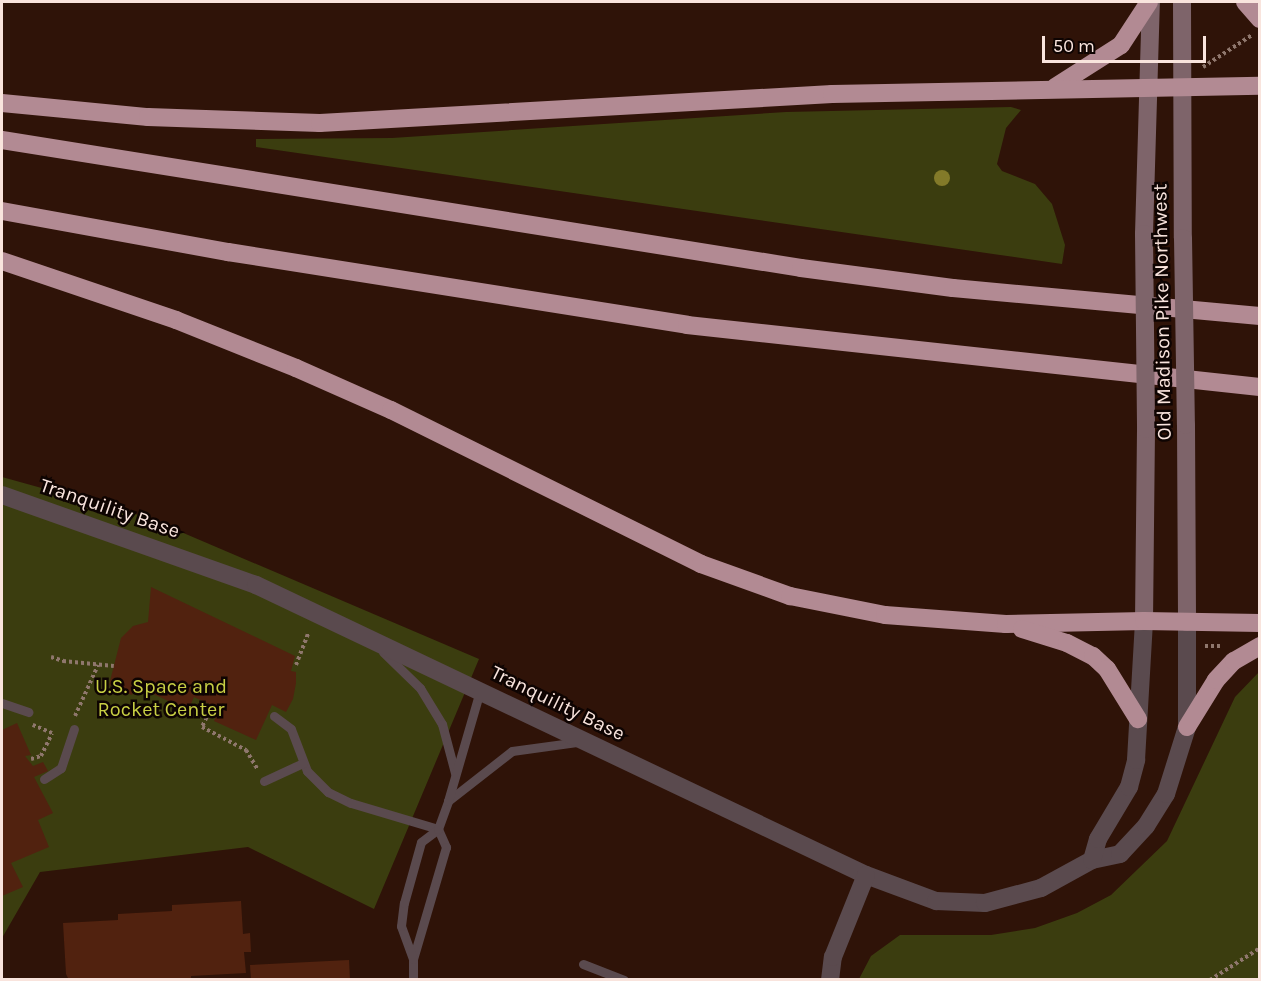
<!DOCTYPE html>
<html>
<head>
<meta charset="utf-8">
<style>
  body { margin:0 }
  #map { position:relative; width:1261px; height:981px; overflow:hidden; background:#2f1308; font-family:Karla,sans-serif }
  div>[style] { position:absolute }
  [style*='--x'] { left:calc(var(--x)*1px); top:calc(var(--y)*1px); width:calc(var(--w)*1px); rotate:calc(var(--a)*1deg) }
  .green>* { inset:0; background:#3b3d0f }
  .building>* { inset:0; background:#51220f }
  .path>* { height:4px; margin-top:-2px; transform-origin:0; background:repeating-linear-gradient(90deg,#8f776d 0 3px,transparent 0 6px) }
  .lane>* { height:9px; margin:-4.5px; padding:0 4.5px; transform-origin:4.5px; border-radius:4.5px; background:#5a4a4e }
  .street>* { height:18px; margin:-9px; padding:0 9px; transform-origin:9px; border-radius:9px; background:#5a4a4e }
  .secondary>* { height:18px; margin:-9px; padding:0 9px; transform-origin:9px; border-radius:9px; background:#7e646a }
  .highway>* { height:18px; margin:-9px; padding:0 9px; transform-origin:9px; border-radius:9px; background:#b28a93 }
  .secondary-bridge>* { height:18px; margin:-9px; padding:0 9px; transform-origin:9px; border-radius:9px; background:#7e646a }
  .trees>* { width:16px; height:16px; margin:-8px; border-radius:50%; background:#837a29 }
  span { translate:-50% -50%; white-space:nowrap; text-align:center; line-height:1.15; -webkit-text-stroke:5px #0e0402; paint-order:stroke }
  .street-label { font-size:20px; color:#f9e4dd }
  .park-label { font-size:20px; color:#c8cf44 }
  .frame { position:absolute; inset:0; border:3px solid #f9e4dd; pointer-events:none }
  .scale { position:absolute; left:1042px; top:36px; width:164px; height:27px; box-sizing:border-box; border:3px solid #f9e4dd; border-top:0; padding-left:8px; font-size:18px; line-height:21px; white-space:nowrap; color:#f9e4dd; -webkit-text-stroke:4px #0e0402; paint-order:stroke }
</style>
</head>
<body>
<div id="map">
  <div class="green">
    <div style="clip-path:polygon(1011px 107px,1021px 110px,1006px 128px,997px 164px,1002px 171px,1035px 184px,1052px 204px,1065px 245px,1062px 264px,256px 147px,256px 139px,392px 138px,786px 112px)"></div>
    <div style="clip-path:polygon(2px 477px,146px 517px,479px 659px,374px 909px,248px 847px,40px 872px,2px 938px)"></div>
    <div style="clip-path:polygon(1259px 672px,1259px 979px,859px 979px,871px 956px,900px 935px,991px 935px,1035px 928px,1077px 913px,1111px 895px,1167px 841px,1235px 697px)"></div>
  </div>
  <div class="building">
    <div style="clip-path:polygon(151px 587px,295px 656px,291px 671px,296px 672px,296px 683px,293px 699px,286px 712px,272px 705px,256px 740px,214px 721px,220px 709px,194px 697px,188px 710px,136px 686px,132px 695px,109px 685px,121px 638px,133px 626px,148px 622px)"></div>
    <div style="clip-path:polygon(17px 723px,31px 755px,25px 756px,33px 766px,43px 762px,48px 771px,34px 777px,53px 813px,38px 820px,49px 847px,11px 863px,23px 887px,2px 896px,2px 730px)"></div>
    <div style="clip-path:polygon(241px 901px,243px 934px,250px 933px,251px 952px,244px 952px,246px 973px,191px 976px,191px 980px,69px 980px,66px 974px,63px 923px,118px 920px,118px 914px,172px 911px,172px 905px)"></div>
    <div style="clip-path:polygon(349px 960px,350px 980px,251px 980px,250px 965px)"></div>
  </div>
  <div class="path">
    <div style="--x:1203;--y:67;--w:59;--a:-33.1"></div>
    <div style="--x:1205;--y:646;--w:16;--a:0"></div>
    <div style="--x:51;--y:657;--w:13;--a:18"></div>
    <div style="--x:63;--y:661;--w:51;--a:5.6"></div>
    <div style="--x:296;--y:665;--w:34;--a:-69"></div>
    <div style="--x:209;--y:712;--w:17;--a:115"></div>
    <div style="--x:202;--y:727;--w:50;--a:27.6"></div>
    <div style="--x:246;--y:750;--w:23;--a:59"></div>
    <div style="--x:75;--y:716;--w:56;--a:-65.7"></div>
    <div style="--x:31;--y:759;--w:10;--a:-17"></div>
    <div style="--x:41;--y:756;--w:25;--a:-64"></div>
    <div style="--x:52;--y:733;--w:21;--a:-157"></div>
    <div style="--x:1210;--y:980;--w:59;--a:-32.6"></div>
  </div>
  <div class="lane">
    <div style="--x:383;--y:652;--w:52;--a:44.2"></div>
    <div style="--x:420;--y:688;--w:42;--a:58.6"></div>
    <div style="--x:442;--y:724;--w:51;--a:75.1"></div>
    <div style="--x:2;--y:703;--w:28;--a:19"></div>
    <div style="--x:274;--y:716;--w:21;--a:37"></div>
    <div style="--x:291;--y:729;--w:45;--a:69.1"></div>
    <div style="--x:307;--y:771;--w:30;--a:45"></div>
    <div style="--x:328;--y:792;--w:25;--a:26"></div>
    <div style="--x:351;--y:803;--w:91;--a:16.6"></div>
    <div style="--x:438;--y:829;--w:20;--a:66"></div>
    <div style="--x:446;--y:847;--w:117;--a:106.4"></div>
    <div style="--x:413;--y:959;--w:21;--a:90"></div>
    <div style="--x:44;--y:779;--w:20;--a:-33"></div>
    <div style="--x:61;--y:768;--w:41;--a:-71.6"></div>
    <div style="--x:264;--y:781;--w:43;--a:-24.8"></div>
    <div style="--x:448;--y:801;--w:81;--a:-38"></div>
    <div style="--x:512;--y:751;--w:67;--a:-7.8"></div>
    <div style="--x:413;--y:959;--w:35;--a:-110"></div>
    <div style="--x:401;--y:926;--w:23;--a:-83"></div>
    <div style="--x:404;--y:903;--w:63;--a:-74.4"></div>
    <div style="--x:421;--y:842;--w:21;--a:-37"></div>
    <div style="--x:438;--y:829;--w:30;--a:-70"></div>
    <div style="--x:448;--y:801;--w:115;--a:-73.8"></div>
    <div style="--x:583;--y:964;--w:44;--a:21.3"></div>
  </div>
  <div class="street">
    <div style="--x:2;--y:495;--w:269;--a:19.5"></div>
    <div style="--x:256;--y:585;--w:675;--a:25.43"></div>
    <div style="--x:866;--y:875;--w:75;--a:20.4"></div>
    <div style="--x:936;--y:901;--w:49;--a:2.3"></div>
    <div style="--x:985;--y:903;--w:58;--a:-15"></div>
    <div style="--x:1041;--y:888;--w:58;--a:-28.8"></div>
    <div style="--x:1092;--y:860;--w:29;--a:-12"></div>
    <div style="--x:1120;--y:854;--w:38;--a:-47"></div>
    <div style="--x:1146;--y:826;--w:38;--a:-58"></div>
    <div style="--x:1166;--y:794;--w:70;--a:-72.6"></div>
    <div style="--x:1187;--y:727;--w:105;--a:-90"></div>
    <div style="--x:1092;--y:860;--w:22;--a:-74"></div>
    <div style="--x:1098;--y:839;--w:61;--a:-59.2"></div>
    <div style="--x:1129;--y:787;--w:28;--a:-75"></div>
    <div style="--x:1136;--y:760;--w:139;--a:-86.7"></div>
    <div style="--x:830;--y:980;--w:23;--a:-83"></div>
    <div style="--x:833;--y:957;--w:88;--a:-68.1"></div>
  </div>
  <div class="secondary">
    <div style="--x:1182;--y:2;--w:236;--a:89.8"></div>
    <div style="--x:1144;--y:234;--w:232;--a:-88.3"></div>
    <div style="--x:1186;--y:425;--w:197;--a:89.7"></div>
    <div style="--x:1144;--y:621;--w:192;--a:-89.4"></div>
  </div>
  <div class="highway">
    <div style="--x:1245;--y:2;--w:23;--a:49"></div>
    <div style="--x:1055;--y:87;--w:78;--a:-32.5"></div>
    <div style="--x:1121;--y:45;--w:51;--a:-56.9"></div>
    <div style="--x:2;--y:103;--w:147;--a:5.5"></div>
    <div style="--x:148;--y:117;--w:172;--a:2"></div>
    <div style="--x:320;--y:123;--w:513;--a:-3.24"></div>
    <div style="--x:832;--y:94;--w:428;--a:-1.1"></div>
    <div style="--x:2;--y:140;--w:809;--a:9.1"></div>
    <div style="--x:801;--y:268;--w:153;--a:7.5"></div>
    <div style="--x:953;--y:288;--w:308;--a:5.2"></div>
    <div style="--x:2;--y:211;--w:230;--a:10.3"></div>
    <div style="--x:228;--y:252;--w:465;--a:9"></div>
    <div style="--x:687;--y:325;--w:576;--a:6.18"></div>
    <div style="--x:2;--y:261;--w:184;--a:18.7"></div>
    <div style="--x:176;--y:320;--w:129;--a:21.8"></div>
    <div style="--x:296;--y:368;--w:104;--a:23.9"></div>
    <div style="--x:391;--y:410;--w:346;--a:26.4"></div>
    <div style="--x:701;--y:564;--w:95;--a:19.8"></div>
    <div style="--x:790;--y:596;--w:97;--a:11.3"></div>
    <div style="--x:885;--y:615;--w:121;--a:4.3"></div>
    <div style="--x:1006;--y:624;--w:138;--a:-1.2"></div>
    <div style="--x:1144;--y:621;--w:116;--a:1"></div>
    <div style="--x:1022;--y:629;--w:47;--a:17.3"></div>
    <div style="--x:1067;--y:643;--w:29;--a:27"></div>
    <div style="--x:1093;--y:656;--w:19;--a:43"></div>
    <div style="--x:1107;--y:669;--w:59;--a:58.2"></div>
    <div style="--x:1187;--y:727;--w:55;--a:-58.3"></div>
    <div style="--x:1216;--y:680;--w:26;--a:-47"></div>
    <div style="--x:1234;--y:661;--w:30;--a:-30"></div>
  </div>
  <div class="secondary-bridge">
    <div style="--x:1144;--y:234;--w:195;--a:89.4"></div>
    <div style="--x:1183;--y:238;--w:187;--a:89.1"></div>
  </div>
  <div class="trees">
    <div style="left:942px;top:178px"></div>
  </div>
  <div class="street-label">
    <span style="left:1162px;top:312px;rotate:-91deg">Old Madison Pike Northwest</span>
    <span style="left:110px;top:508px;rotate:19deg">Tranquility Base</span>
    <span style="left:558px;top:703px;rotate:26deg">Tranquility Base</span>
  </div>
  <div class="park-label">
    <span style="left:161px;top:698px">U.S. Space and<br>Rocket Center</span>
  </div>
  <div class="frame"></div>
  <div class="scale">50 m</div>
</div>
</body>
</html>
